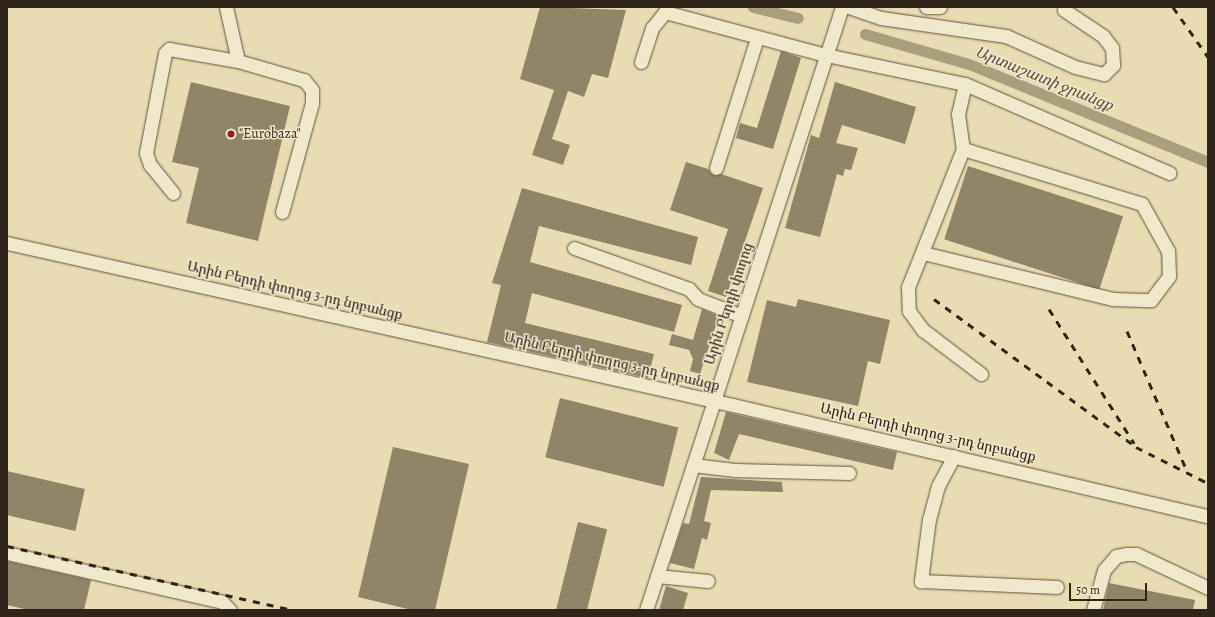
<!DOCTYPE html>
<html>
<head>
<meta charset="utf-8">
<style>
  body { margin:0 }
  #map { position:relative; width:1215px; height:617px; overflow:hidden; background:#e8dcb2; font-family:Alegreya,"Noto Serif Armenian",serif }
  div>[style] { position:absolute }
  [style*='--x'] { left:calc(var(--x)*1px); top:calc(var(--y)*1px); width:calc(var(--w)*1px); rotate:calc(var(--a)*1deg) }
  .canal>* { height:11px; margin:-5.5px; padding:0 5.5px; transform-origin:5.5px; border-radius:5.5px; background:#a99e7e }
  .building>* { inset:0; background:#908469; transform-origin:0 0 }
  .roads { filter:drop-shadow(0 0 1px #5e5340) drop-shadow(0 0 1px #5e5340) }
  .minor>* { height:13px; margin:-6.5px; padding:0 6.5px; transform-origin:6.5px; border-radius:6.5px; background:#f0e8cd }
  .rail>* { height:3px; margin-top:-1.5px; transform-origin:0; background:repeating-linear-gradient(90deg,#30251a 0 7px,transparent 0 14px) }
  .dots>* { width:11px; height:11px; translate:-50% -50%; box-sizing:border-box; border:2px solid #f0e8cd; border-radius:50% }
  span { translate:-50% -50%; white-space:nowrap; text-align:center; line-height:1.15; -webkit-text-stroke:3px #f0e8cd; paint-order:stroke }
  .poi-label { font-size:14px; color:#30251a }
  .left { translate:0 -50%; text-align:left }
  .street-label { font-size:14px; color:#30251a }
  .water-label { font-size:15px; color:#5a4f3d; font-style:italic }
  .frame { position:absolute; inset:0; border:8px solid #30251a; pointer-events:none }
  .scale { position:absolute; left:1069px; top:583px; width:78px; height:18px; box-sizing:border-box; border:2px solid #30251a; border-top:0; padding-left:5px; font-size:12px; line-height:14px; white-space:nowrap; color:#30251a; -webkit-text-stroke:3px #f0e8cd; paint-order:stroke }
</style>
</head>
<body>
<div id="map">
  <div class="canal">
    <div style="--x:753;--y:7;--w:46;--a:13.7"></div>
    <div style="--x:865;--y:34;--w:108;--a:16.1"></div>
    <div style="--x:969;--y:64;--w:258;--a:22.3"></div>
  </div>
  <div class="building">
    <div style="clip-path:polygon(540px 7px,626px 10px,608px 78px,592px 74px,584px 97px,568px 91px,552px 139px,570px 145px,563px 165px,532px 155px,554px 90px,520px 79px)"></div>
    <div style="clip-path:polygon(781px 51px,801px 58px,773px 149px,736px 138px,740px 123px,757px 128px)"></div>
    <div style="clip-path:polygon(191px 82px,290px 106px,258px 241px,186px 223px,199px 168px,172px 162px)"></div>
    <div style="clip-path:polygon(835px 82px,916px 107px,905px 144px,842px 125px,836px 143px,858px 148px,851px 170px,845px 169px,843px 176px,837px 174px,820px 237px,785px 228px,811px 135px,819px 138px)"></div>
    <div style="clip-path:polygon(686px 162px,708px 169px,713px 175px,721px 174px,763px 188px,726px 297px,708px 291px,728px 229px,670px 210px)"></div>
    <div style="left:968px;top:166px;width:163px;height:77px;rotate:18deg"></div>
    <div style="clip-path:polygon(522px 188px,698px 237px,691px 265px,539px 226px,530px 262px,682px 305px,674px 332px,532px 293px,525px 323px,654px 354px,648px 378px,487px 342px,501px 285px,492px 283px)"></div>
    <div style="clip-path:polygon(798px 299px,890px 320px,880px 364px,868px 361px,858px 406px,747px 382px,767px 300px,796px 307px)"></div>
    <div style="clip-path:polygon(702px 309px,719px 316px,700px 374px,690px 371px,693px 359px,689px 350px,669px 345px,672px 334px,693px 340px)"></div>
    <div style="left:560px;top:398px;width:122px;height:61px;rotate:14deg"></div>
    <div style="clip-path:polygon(726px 412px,897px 452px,893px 470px,739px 434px,729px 460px,714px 453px)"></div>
    <div style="clip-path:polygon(393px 447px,469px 464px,435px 610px,412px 610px,358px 597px)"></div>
    <div style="left:7px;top:471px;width:80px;height:43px;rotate:13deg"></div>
    <div style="clip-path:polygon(701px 477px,782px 482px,783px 492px,711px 490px,704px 521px,711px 523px,707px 540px,702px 538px,694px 569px,670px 563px,683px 523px,689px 524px)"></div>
    <div style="left:578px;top:522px;width:30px;height:90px;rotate:14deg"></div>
    <div style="clip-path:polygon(7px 561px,91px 580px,84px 610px,29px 610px,7px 605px)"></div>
    <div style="clip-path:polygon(1109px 583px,1195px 600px,1193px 610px,1103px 610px)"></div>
    <div style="clip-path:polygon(666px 586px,688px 593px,683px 610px,659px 610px)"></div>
  </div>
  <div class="roads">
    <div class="minor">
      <div style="--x:226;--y:7;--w:55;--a:77.5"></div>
      <div style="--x:238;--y:61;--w:69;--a:16.1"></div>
      <div style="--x:304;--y:80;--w:13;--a:51"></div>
      <div style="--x:312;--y:90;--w:13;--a:90"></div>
      <div style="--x:312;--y:103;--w:113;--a:105.4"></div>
      <div style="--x:849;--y:7;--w:34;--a:19"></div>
      <div style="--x:881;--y:18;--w:126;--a:8.2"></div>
      <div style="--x:1006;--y:36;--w:76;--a:24.2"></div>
      <div style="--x:1075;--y:67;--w:30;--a:14"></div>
      <div style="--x:1104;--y:74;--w:13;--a:-45"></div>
      <div style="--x:1113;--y:65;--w:17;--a:-93"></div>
      <div style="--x:1112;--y:48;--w:15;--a:-127"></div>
      <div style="--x:1103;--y:36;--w:47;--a:-146.3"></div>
      <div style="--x:926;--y:7;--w:14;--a:0"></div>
      <div style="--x:641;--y:62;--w:36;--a:-72"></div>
      <div style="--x:652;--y:28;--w:21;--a:-51"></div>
      <div style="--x:665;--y:12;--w:167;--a:15"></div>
      <div style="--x:826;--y:55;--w:142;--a:11.8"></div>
      <div style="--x:965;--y:84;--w:223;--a:23.5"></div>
      <div style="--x:965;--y:84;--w:31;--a:103"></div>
      <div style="--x:958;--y:114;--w:35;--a:82"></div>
      <div style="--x:963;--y:149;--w:149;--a:111.7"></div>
      <div style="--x:908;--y:287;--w:24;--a:88"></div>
      <div style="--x:909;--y:311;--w:24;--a:54"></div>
      <div style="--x:923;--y:330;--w:73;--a:37.2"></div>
      <div style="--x:716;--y:168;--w:136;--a:-72.5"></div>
      <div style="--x:173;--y:193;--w:36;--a:-129"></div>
      <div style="--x:150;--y:165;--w:13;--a:-108"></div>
      <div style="--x:146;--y:153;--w:102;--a:-79.2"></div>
      <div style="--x:165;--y:53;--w:6;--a:-45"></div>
      <div style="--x:169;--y:49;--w:70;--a:9.9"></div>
      <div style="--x:7;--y:243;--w:744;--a:12.58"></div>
      <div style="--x:733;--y:405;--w:488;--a:13.2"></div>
      <div style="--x:574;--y:248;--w:122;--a:19.6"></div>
      <div style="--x:689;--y:289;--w:13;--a:48"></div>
      <div style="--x:698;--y:299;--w:47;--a:21.1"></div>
      <div style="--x:923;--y:253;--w:195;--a:13.6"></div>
      <div style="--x:1113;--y:299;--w:38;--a:2"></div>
      <div style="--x:1151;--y:300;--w:30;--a:-53"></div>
      <div style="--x:1169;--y:276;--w:25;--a:-92"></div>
      <div style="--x:1168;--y:251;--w:54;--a:-119"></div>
      <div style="--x:1142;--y:204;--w:187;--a:-162.9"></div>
      <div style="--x:954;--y:456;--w:34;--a:118"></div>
      <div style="--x:938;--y:486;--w:34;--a:105"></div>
      <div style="--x:929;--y:519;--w:63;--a:97.4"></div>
      <div style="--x:921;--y:581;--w:136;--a:2.5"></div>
      <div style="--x:693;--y:465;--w:42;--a:6.8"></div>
      <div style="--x:735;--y:470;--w:114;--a:1.5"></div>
      <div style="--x:7;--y:553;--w:221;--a:12.8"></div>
      <div style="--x:222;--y:602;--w:11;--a:45"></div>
      <div style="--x:657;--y:576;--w:51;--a:5.6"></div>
      <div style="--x:646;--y:610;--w:634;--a:-71.99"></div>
      <div style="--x:1093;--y:610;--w:41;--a:-74.6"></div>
      <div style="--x:1104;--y:570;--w:18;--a:-49"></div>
      <div style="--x:1116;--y:556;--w:10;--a:-11"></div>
      <div style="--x:1126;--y:554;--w:10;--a:0"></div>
      <div style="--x:1136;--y:554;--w:80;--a:25.3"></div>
    </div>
  </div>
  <div class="rail">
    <div style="--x:1173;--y:7;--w:61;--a:55"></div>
    <div style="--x:934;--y:299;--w:250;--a:36.2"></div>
    <div style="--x:1136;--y:447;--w:80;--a:26.6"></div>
    <div style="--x:1049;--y:309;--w:159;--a:57.6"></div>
    <div style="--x:1127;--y:331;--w:155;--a:66.8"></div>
    <div style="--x:7;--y:546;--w:293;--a:12.6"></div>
  </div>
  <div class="dots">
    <div style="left:231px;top:134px;background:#8f2418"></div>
  </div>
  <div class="poi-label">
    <span class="left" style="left:239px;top:134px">"Eurobaza"</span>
  </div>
  <div class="street-label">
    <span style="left:295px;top:291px;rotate:13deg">Արին Բերդի փողոց 3-րդ նրբանցք</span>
    <span style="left:729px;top:304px;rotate:-72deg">Արին Բերդի փողոց</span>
    <span style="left:612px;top:362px;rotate:13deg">Արին Բերդի փողոց 3-րդ նրբանցք</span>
    <span style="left:928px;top:433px;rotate:13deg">Արին Բերդի փողոց 3-րդ նրբանցք</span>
  </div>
  <div class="water-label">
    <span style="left:1044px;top:79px;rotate:22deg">Արտաշատի ջրանցք</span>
  </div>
  <div class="frame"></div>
  <div class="scale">50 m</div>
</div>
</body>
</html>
